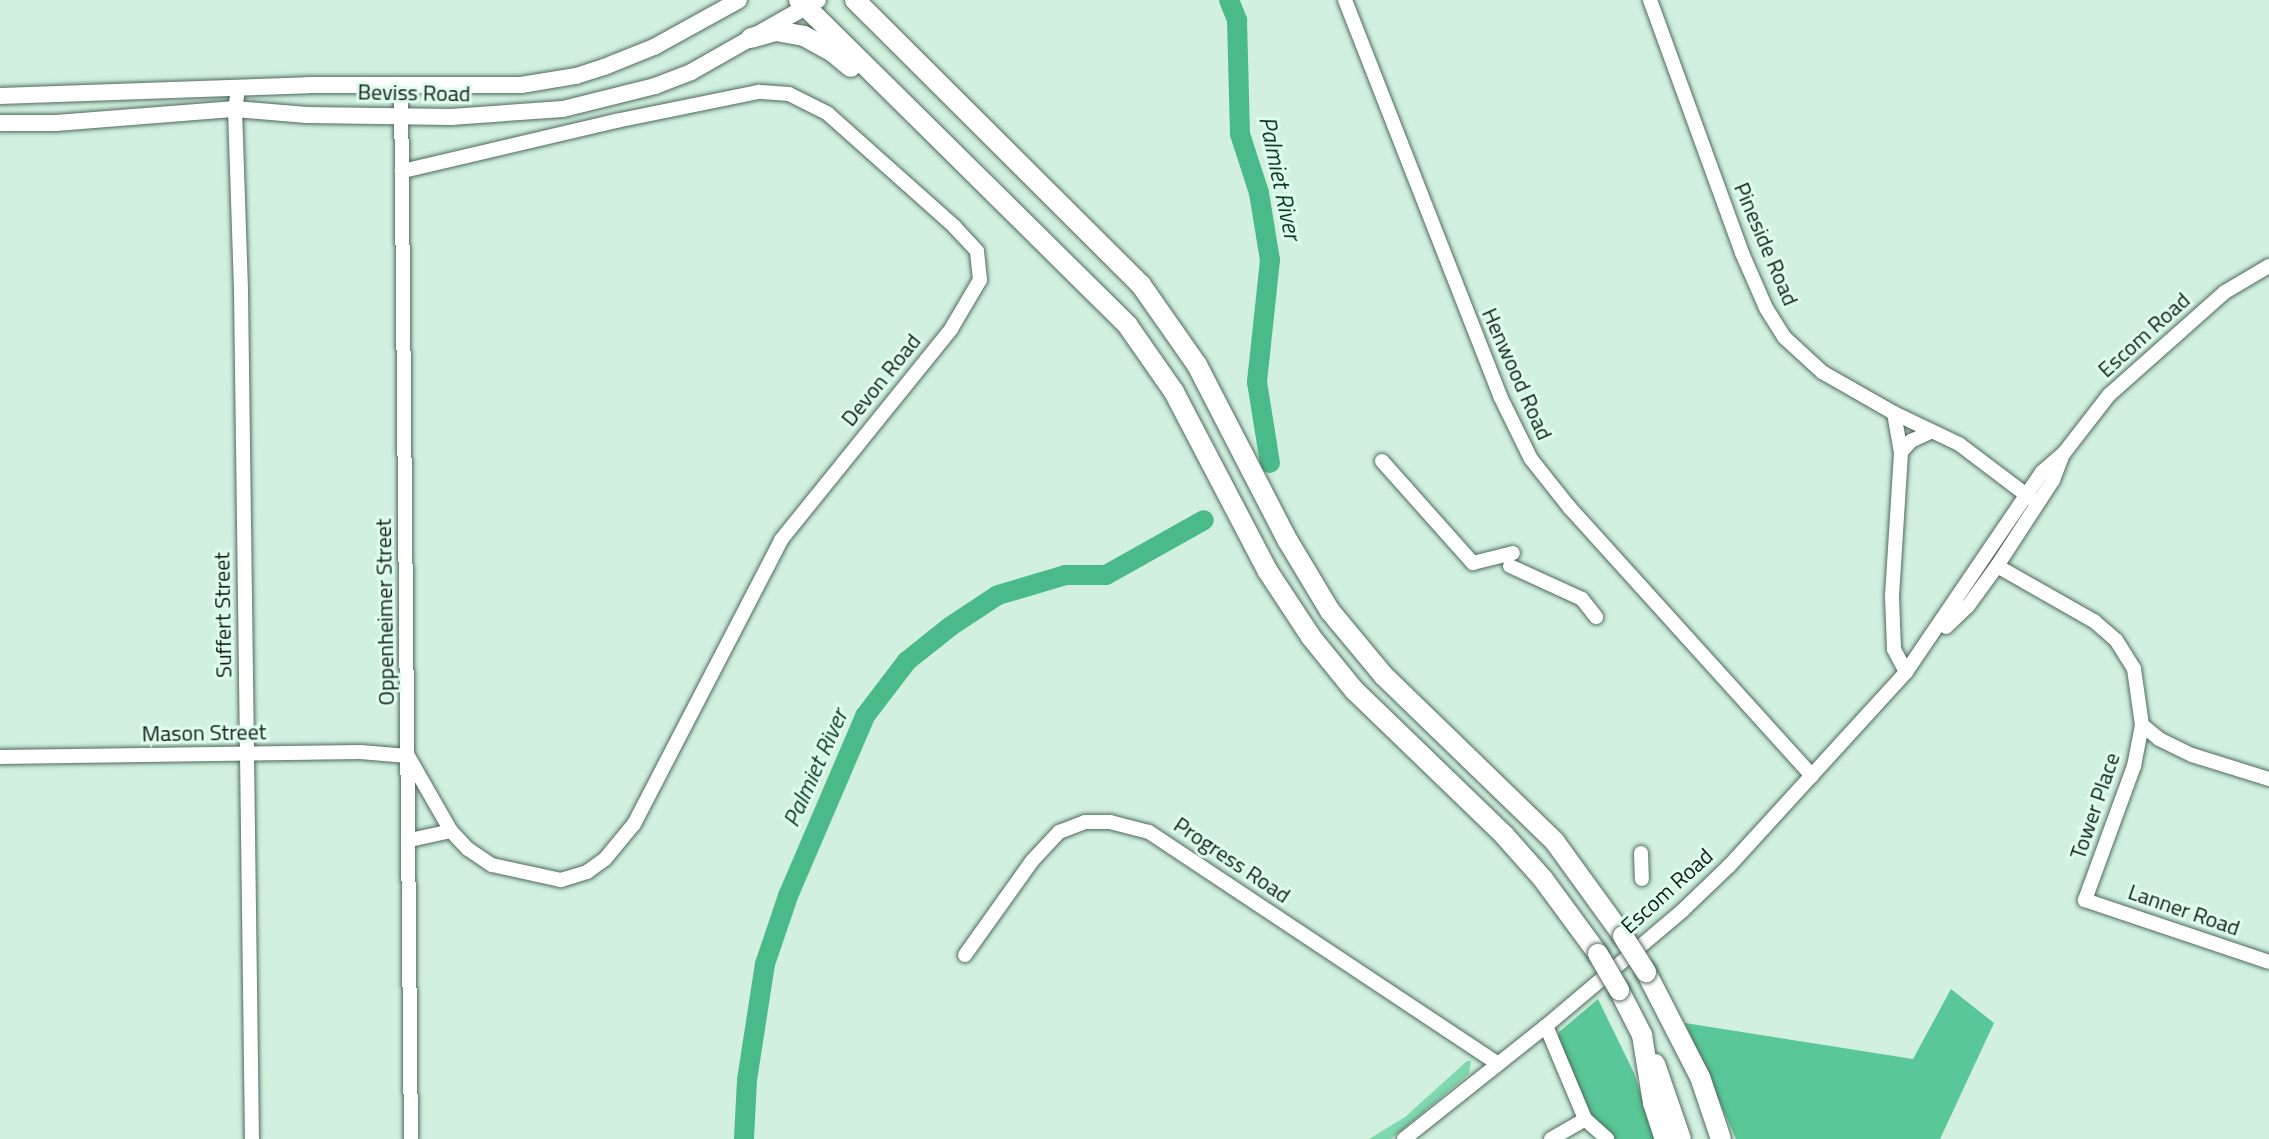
<!DOCTYPE html>
<html>
<head>
<meta charset="utf-8">
<style>
  body { margin:0 }
  #map { position:relative; width:2269px; height:1139px; overflow:hidden; background:#d1f0df; font-family:"Titillium Web",sans-serif }
  div>[style] { position:absolute }
  [style*='--x'] { left:calc(var(--x)*1px); top:calc(var(--y)*1px); width:calc(var(--w)*1px); rotate:calc(var(--a)*1deg) }
  .green>* { inset:0; background:#80d8ae }
  .forest>* { inset:0; background:#59c797 }
  .river>* { height:20px; margin:-10px; padding:0 10px; transform-origin:10px; border-radius:10px; background:#4bba8b }
  .roads { filter:drop-shadow(0 0 2px #4f6a5c) drop-shadow(0 0 2px #4f6a5c) }
  .minor>* { height:14px; margin:-7px; padding:0 7px; transform-origin:7px; border-radius:7px; background:#fff }
  .major>* { height:16px; margin:-8px; padding:0 8px; transform-origin:8px; border-radius:8px; background:#fff }
  .highway>* { height:20px; margin:-10px; padding:0 10px; transform-origin:10px; border-radius:10px; background:#fff }
  .bridges { filter:drop-shadow(0 0 2px #4f6a5c) drop-shadow(0 0 2px #4f6a5c) }
  .highway-bridge>* { height:20px; margin:-10px; padding:0 10px; transform-origin:10px; border-radius:10px; background:#fff }
  span { translate:-50% -50%; white-space:nowrap; text-align:center; line-height:1.15; -webkit-text-stroke:6px #defdec; paint-order:stroke }
  .street-label { font-size:22px; color:#121d18 }
  .water-label { font-size:24px; color:#0c3c29; font-style:italic }
</style>
</head>
<body>
<div id="map">
  <div class="green">
    <div style="clip-path:polygon(1467px 1061px,1471px 1061px,1469px 1074px,1391px 1139px,1369px 1139px,1405px 1117px)"></div>
  </div>
  <div class="forest">
    <div style="clip-path:polygon(1951px 989px,1994px 1023px,1940px 1139px,1736px 1139px,1685px 1023px,1913px 1059px)"></div>
    <div style="clip-path:polygon(1598px 999px,1634px 1073px,1655px 1139px,1607px 1139px,1595px 1129px,1558px 1038px,1559px 1032px)"></div>
  </div>
  <div class="river">
    <div style="--x:1229;--y:0;--w:22;--a:68"></div>
    <div style="--x:1237;--y:20;--w:114;--a:88.5"></div>
    <div style="--x:1240;--y:134;--w:62;--a:72.1"></div>
    <div style="--x:1259;--y:193;--w:68;--a:80.7"></div>
    <div style="--x:1270;--y:260;--w:123;--a:96.1"></div>
    <div style="--x:1257;--y:382;--w:82;--a:80.9"></div>
    <div style="--x:744;--y:1139;--w:59;--a:-87.1"></div>
    <div style="--x:747;--y:1080;--w:117;--a:-81.2"></div>
    <div style="--x:765;--y:964;--w:72;--a:-71.3"></div>
    <div style="--x:788;--y:896;--w:196;--a:-66.8"></div>
    <div style="--x:865;--y:716;--w:69;--a:-52.6"></div>
    <div style="--x:907;--y:661;--w:56;--a:-38.5"></div>
    <div style="--x:951;--y:626;--w:56;--a:-33.4"></div>
    <div style="--x:998;--y:595;--w:71;--a:-16.4"></div>
    <div style="--x:1066;--y:575;--w:40;--a:0"></div>
    <div style="--x:1106;--y:575;--w:112;--a:-29.3"></div>
  </div>
  <div class="roads">
    <div class="minor">
      <div style="--x:1345;--y:0;--w:425;--a:68.6"></div>
      <div style="--x:1500;--y:396;--w:70;--a:63.8"></div>
      <div style="--x:1531;--y:459;--w:63;--a:51.5"></div>
      <div style="--x:1570;--y:508;--w:361;--a:47.9"></div>
      <div style="--x:1650;--y:0;--w:269;--a:70"></div>
      <div style="--x:1742;--y:253;--w:60;--a:66.4"></div>
      <div style="--x:1766;--y:308;--w:34;--a:58"></div>
      <div style="--x:1784;--y:337;--w:52;--a:42.6"></div>
      <div style="--x:1822;--y:372;--w:83;--a:29.7"></div>
      <div style="--x:1894;--y:413;--w:72;--a:25.5"></div>
      <div style="--x:1959;--y:444;--w:98;--a:37.1"></div>
      <div style="--x:401;--y:84;--w:1055;--a:89.46"></div>
      <div style="--x:238;--y:90;--w:19;--a:99"></div>
      <div style="--x:235;--y:109;--w:181;--a:88.1"></div>
      <div style="--x:241;--y:290;--w:849;--a:89.26"></div>
      <div style="--x:1894;--y:413;--w:40;--a:80"></div>
      <div style="--x:1382;--y:461;--w:137;--a:48.3"></div>
      <div style="--x:1473;--y:563;--w:41;--a:-14"></div>
      <div style="--x:1510;--y:566;--w:79;--a:24.6"></div>
      <div style="--x:1582;--y:599;--w:23;--a:52"></div>
      <div style="--x:1997;--y:566;--w:112;--a:29.6"></div>
      <div style="--x:2094;--y:621;--w:29;--a:41"></div>
      <div style="--x:2116;--y:640;--w:34;--a:58"></div>
      <div style="--x:2134;--y:669;--w:57;--a:81.9"></div>
      <div style="--x:2142;--y:725;--w:22;--a:39"></div>
      <div style="--x:2159;--y:739;--w:37;--a:26"></div>
      <div style="--x:2192;--y:755;--w:81;--a:17.3"></div>
      <div style="--x:1946;--y:627;--w:30;--a:-44"></div>
      <div style="--x:1968;--y:606;--w:49;--a:-54.1"></div>
      <div style="--x:1997;--y:566;--w:103;--a:-56.9"></div>
      <div style="--x:2053;--y:480;--w:25;--a:-69"></div>
      <div style="--x:1906;--y:672;--w:26;--a:-118"></div>
      <div style="--x:1894;--y:649;--w:53;--a:-92.2"></div>
      <div style="--x:1892;--y:596;--w:144;--a:-86.4"></div>
      <div style="--x:1901;--y:452;--w:15;--a:-48"></div>
      <div style="--x:1911;--y:441;--w:23;--a:-25"></div>
      <div style="--x:2142;--y:725;--w:42;--a:101"></div>
      <div style="--x:2134;--y:766;--w:143;--a:110.1"></div>
      <div style="--x:2085;--y:900;--w:194;--a:18.6"></div>
      <div style="--x:0;--y:757;--w:360;--a:-0.8"></div>
      <div style="--x:360;--y:752;--w:48;--a:4.8"></div>
      <div style="--x:408;--y:756;--w:86;--a:60.2"></div>
      <div style="--x:451;--y:831;--w:25;--a:47"></div>
      <div style="--x:468;--y:849;--w:29;--a:34"></div>
      <div style="--x:492;--y:865;--w:71;--a:12.3"></div>
      <div style="--x:561;--y:880;--w:27;--a:-17"></div>
      <div style="--x:587;--y:872;--w:22;--a:-36"></div>
      <div style="--x:605;--y:859;--w:45;--a:-50.4"></div>
      <div style="--x:634;--y:824;--w:320;--a:-62.6"></div>
      <div style="--x:781;--y:540;--w:271;--a:-51.1"></div>
      <div style="--x:951;--y:329;--w:57;--a:-59.4"></div>
      <div style="--x:980;--y:280;--w:29;--a:-96"></div>
      <div style="--x:977;--y:251;--w:33;--a:-133"></div>
      <div style="--x:955;--y:227;--w:171;--a:-138.3"></div>
      <div style="--x:827;--y:113;--w:42;--a:-153.4"></div>
      <div style="--x:789;--y:94;--w:31;--a:-176"></div>
      <div style="--x:758;--y:92;--w:145;--a:168.5"></div>
      <div style="--x:616;--y:121;--w:220;--a:166.8"></div>
      <div style="--x:410;--y:840;--w:42;--a:-12.4"></div>
      <div style="--x:1641;--y:853;--w:26;--a:88"></div>
      <div style="--x:965;--y:955;--w:115;--a:-54.5"></div>
      <div style="--x:1032;--y:861;--w:40;--a:-47"></div>
      <div style="--x:1059;--y:832;--w:28;--a:-21"></div>
      <div style="--x:1085;--y:822;--w:25;--a:0"></div>
      <div style="--x:1110;--y:822;--w:40;--a:14.4"></div>
      <div style="--x:1149;--y:832;--w:418;--a:33.6"></div>
      <div style="--x:1546;--y:1026;--w:101;--a:67.2"></div>
      <div style="--x:1585;--y:1119;--w:30;--a:42"></div>
      <div style="--x:1404;--y:1139;--w:181;--a:-38.5"></div>
      <div style="--x:1546;--y:1026;--w:178;--a:-40.2"></div>
      <div style="--x:1682;--y:911;--w:65;--a:-43.8"></div>
      <div style="--x:1729;--y:866;--w:263;--a:-47.6"></div>
      <div style="--x:1906;--y:672;--w:242;--a:-55.8"></div>
      <div style="--x:2042;--y:472;--w:29;--a:-41"></div>
      <div style="--x:2064;--y:453;--w:73;--a:-52.2"></div>
      <div style="--x:2109;--y:395;--w:155;--a:-41.6"></div>
      <div style="--x:2225;--y:292;--w:51;--a:-30.6"></div>
      <div style="--x:1551;--y:1139;--w:39;--a:-30"></div>
    </div>
    <div class="major">
      <div style="--x:0;--y:96;--w:308;--a:-2"></div>
      <div style="--x:308;--y:85;--w:213;--a:0"></div>
      <div style="--x:521;--y:85;--w:56;--a:-9.3"></div>
      <div style="--x:576;--y:76;--w:29;--a:-18"></div>
      <div style="--x:604;--y:67;--w:54;--a:-21.8"></div>
      <div style="--x:654;--y:47;--w:97;--a:-28.9"></div>
      <div style="--x:0;--y:123;--w:56;--a:0"></div>
      <div style="--x:56;--y:123;--w:180;--a:-4.5"></div>
      <div style="--x:235;--y:109;--w:72;--a:4.8"></div>
      <div style="--x:307;--y:115;--w:144;--a:0.8"></div>
      <div style="--x:451;--y:117;--w:112;--a:-4.1"></div>
      <div style="--x:563;--y:109;--w:95;--a:-14"></div>
      <div style="--x:655;--y:86;--w:39;--a:-21"></div>
      <div style="--x:691;--y:72;--w:146;--a:-29.6"></div>
    </div>
    <div class="highway">
      <div style="--x:799;--y:0;--w:463;--a:44.7"></div>
      <div style="--x:1128;--y:326;--w:80;--a:55.1"></div>
      <div style="--x:1174;--y:392;--w:201;--a:62.4"></div>
      <div style="--x:1267;--y:570;--w:80;--a:56.7"></div>
      <div style="--x:1311;--y:637;--w:68;--a:50.9"></div>
      <div style="--x:1354;--y:690;--w:209;--a:44"></div>
      <div style="--x:1504;--y:835;--w:59;--a:48.4"></div>
      <div style="--x:1543;--y:879;--w:93;--a:53.7"></div>
      <div style="--x:855;--y:0;--w:404;--a:44.9"></div>
      <div style="--x:1141;--y:285;--w:98;--a:55"></div>
      <div style="--x:1197;--y:365;--w:198;--a:62.7"></div>
      <div style="--x:1288;--y:541;--w:82;--a:59"></div>
      <div style="--x:1330;--y:611;--w:85;--a:50.3"></div>
      <div style="--x:1384;--y:676;--w:238;--a:44.1"></div>
      <div style="--x:1555;--y:842;--w:116;--a:54.1"></div>
      <div style="--x:751;--y:38;--w:26;--a:-16"></div>
      <div style="--x:776;--y:31;--w:28;--a:10"></div>
      <div style="--x:804;--y:36;--w:33;--a:29"></div>
      <div style="--x:833;--y:52;--w:23;--a:40"></div>
      <div style="--x:1646;--y:972;--w:118;--a:62.8"></div>
      <div style="--x:1700;--y:1077;--w:65;--a:71.3"></div>
      <div style="--x:1619;--y:990;--w:51;--a:62.9"></div>
      <div style="--x:1642;--y:1035;--w:69;--a:80.8"></div>
      <div style="--x:1653;--y:1103;--w:38;--a:72"></div>
      <div style="--x:1655;--y:1064;--w:79;--a:70.9"></div>
    </div>
  </div>
  <div class="bridges">
    <div class="highway-bridge">
      <div style="--x:1623;--y:936;--w:43;--a:57.4"></div>
      <div style="--x:1598;--y:954;--w:42;--a:59.7"></div>
    </div>
  </div>
  <div class="street-label">
    <span style="left:414px;top:93px;rotate:1deg">Beviss Road</span>
    <span style="left:1766px;top:244px;rotate:67deg">Pineside Road</span>
    <span style="left:2144px;top:335px;rotate:-42deg">Escom Road</span>
    <span style="left:1517px;top:374px;rotate:66deg">Henwood Road</span>
    <span style="left:881px;top:380px;rotate:-51deg">Devon Road</span>
    <span style="left:385px;top:612px;rotate:-91deg">Oppenheimer Street</span>
    <span style="left:223px;top:615px;rotate:-91deg">Suffert Street</span>
    <span style="left:204px;top:733px;rotate:-1deg">Mason Street</span>
    <span style="left:2095px;top:806px;rotate:-71deg">Tower Place</span>
    <span style="left:1232px;top:860px;rotate:34deg">Progress Road</span>
    <span style="left:1667px;top:891px;rotate:-42deg">Escom Road</span>
    <span style="left:2184px;top:910px;rotate:19deg">Lanner Road</span>
  </div>
  <div class="water-label">
    <span style="left:1280px;top:178px;rotate:78deg">Palmiet River</span>
    <span style="left:815px;top:768px;rotate:-66deg">Palmiet River</span>
  </div>
</div>
</body>
</html>
